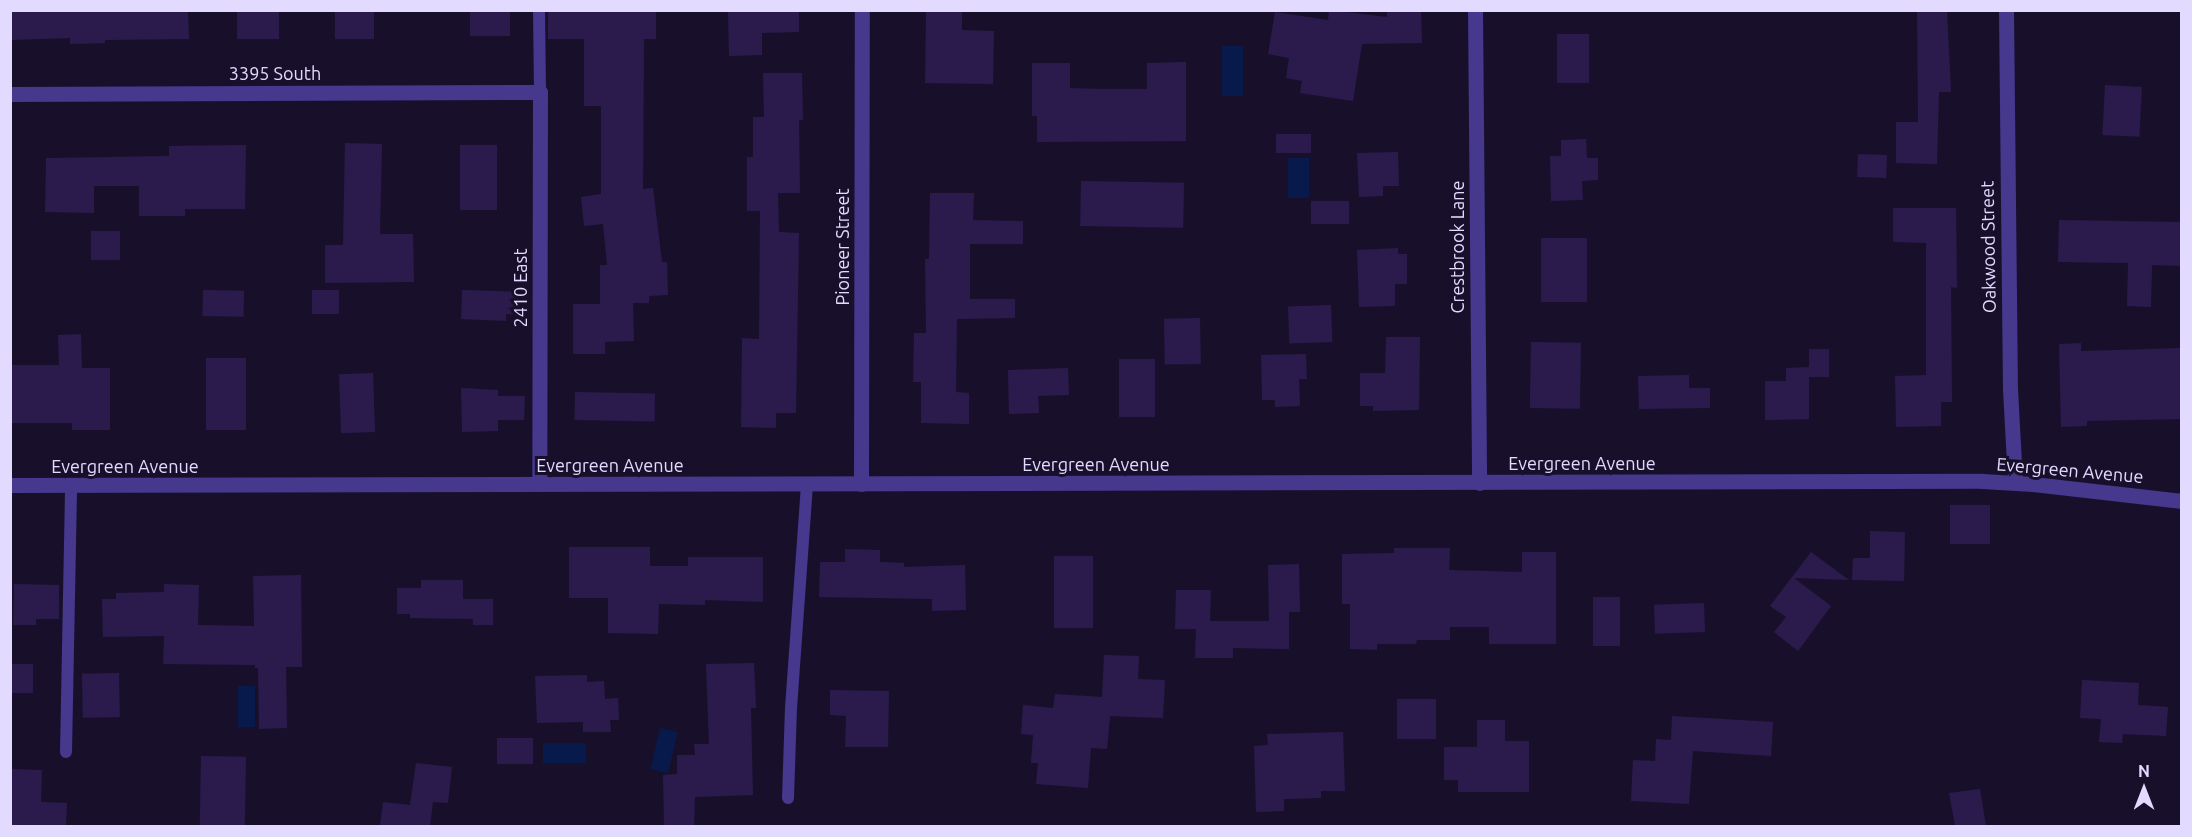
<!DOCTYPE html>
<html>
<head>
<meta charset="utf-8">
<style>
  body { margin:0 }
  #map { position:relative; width:2192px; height:837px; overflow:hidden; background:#18102b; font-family:Ubuntu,sans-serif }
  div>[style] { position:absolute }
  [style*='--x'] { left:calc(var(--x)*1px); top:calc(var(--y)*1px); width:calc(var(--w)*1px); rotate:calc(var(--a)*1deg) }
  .water>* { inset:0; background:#08194c; transform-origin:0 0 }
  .building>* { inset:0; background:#2b1b4d; transform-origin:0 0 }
  .service>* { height:12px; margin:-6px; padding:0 6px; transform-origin:6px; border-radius:6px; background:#45388d }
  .minor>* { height:15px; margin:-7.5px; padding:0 7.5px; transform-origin:7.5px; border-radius:7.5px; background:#45388d }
  .tertiary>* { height:15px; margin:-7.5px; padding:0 7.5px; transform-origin:7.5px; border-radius:7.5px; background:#45388d }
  span { translate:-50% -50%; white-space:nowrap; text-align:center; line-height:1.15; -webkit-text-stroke:6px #18102b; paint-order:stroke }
  .street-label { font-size:18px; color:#e2daff }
  .frame { position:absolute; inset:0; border:12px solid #e2daff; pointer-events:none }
  .north { position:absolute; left:2114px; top:759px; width:60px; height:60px; -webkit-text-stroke:4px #18102b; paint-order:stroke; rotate:0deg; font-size:16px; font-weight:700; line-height:24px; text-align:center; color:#e2daff }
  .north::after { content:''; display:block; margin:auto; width:21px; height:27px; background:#e2daff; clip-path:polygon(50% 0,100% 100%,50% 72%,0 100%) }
</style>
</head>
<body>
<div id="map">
  <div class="water">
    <div style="left:1222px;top:46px;width:21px;height:50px"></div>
    <div style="left:1288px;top:158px;width:21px;height:40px"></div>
    <div style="left:238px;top:686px;width:17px;height:41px"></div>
    <div style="left:660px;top:728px;width:18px;height:42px;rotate:13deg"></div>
    <div style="left:543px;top:743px;width:43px;height:20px"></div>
  </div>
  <div class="building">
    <div style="clip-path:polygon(10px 10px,188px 10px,189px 39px,105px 40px,105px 43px,70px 44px,70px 38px,10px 40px)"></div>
    <div style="left:237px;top:10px;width:42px;height:29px"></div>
    <div style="left:335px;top:10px;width:39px;height:29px"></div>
    <div style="left:470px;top:10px;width:40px;height:26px"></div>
    <div style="clip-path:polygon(548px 10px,656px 10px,656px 39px,644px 39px,643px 189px,653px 188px,662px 262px,667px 262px,668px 295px,649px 296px,649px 303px,633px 303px,634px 341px,605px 342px,605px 354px,573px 354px,573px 304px,600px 304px,600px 265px,607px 265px,603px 224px,584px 226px,581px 197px,601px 194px,601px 106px,584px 106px,584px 39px,548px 39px)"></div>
    <div style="clip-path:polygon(728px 10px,799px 10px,799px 32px,762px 33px,762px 55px,729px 56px)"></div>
    <div style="clip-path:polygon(926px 10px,962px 10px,962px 30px,994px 31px,993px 84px,925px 83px)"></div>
    <div style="clip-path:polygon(1329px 10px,1387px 17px,1387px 12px,1421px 11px,1422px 43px,1362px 44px,1353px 101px,1300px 93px,1302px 81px,1286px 78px,1289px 58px,1268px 54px,1275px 12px,1328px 20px)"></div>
    <div style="clip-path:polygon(1917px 10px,1947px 10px,1951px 92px,1939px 92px,1937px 164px,1896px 163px,1896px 122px,1918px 122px)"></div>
    <div style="left:1557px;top:34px;width:32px;height:49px"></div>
    <div style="clip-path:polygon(1186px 62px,1186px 141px,1037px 142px,1037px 116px,1032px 116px,1032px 63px,1070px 63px,1070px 88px,1101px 89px,1147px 89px,1147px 63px)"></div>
    <div style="clip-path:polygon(763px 73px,802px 73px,803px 120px,799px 120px,800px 193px,778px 193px,779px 232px,799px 233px,796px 413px,776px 413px,776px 428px,741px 427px,742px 338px,759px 339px,760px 211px,747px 211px,747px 157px,753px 157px,753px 117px,764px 117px)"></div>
    <div style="left:2105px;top:85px;width:37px;height:50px;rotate:3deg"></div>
    <div style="left:1276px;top:134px;width:35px;height:19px"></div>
    <div style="clip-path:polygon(1586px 139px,1587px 158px,1598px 158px,1598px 180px,1582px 181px,1583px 200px,1551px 201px,1550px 156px,1561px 156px,1561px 140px)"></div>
    <div style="clip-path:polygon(345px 143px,382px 144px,380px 234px,413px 234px,414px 282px,325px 283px,325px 245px,343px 245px)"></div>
    <div style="clip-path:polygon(246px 145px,245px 209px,185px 209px,185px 216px,139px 216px,139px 186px,94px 186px,94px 213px,45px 212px,46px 158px,169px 156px,169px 146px)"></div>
    <div style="left:460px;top:145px;width:37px;height:65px"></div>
    <div style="clip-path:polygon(1398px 152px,1399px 186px,1383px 186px,1383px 196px,1359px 197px,1357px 153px)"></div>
    <div style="left:1858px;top:154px;width:29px;height:23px;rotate:2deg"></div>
    <div style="left:1081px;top:181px;width:103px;height:45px;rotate:1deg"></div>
    <div style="clip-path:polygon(930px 193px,974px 193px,973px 220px,1023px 221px,1023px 244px,970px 244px,970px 299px,1015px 299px,1015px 318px,957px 319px,956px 392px,969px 393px,969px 424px,921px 423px,921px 382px,913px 382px,914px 333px,926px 333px,925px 259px,929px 259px)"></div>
    <div style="left:1311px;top:201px;width:38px;height:23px"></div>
    <div style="clip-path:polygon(1893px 208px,1956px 208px,1957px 288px,1951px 287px,1952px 402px,1941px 402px,1941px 426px,1896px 427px,1895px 376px,1926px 375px,1926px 243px,1893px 242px)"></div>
    <div style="clip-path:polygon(2059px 220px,2181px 222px,2181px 266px,2152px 265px,2151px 307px,2127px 306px,2128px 263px,2058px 262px)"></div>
    <div style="left:91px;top:231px;width:29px;height:29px"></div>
    <div style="left:1541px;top:238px;width:46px;height:64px"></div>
    <div style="clip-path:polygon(1398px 248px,1398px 254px,1407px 254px,1407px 284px,1395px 284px,1395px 306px,1359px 307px,1357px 250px)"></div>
    <div style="left:203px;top:290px;width:41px;height:26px;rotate:1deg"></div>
    <div style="left:312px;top:290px;width:27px;height:24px"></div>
    <div style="clip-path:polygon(462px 290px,525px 292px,524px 315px,506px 314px,506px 321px,461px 319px)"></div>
    <div style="left:1331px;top:305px;width:37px;height:43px;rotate:88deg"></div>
    <div style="left:1200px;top:318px;width:46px;height:36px;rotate:89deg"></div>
    <div style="clip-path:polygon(81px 334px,82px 368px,110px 368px,110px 430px,72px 430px,72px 423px,10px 423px,10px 365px,59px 365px,58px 335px)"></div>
    <div style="clip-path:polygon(1386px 337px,1420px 337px,1419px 410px,1373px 411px,1373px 406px,1360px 406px,1360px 373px,1385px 373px)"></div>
    <div style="left:1531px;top:342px;width:50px;height:66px;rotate:1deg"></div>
    <div style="clip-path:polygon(2081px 343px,2081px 351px,2181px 348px,2181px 419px,2087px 421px,2087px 426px,2061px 427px,2059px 344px)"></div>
    <div style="left:1809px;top:349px;width:20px;height:28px"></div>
    <div style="clip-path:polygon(1306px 354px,1307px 379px,1299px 379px,1300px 406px,1275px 407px,1275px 400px,1262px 400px,1261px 355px)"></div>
    <div style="left:206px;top:358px;width:40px;height:72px"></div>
    <div style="left:1119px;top:359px;width:36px;height:58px"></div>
    <div style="clip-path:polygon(1809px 367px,1809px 419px,1765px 420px,1765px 381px,1786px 381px,1786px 368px)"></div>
    <div style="clip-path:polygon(1068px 368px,1069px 395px,1038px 396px,1039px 413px,1009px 414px,1008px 370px)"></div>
    <div style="left:373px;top:373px;width:59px;height:34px;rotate:88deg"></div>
    <div style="clip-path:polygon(1689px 375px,1689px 388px,1710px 388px,1710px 408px,1639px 409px,1638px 376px)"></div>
    <div style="clip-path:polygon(461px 388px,498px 390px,498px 396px,525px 396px,524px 420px,498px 420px,498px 431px,462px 432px)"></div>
    <div style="left:575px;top:392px;width:80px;height:28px;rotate:1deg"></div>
    <div style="left:1950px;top:505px;width:40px;height:39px"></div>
    <div style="clip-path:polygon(1870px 531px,1905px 532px,1904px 581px,1852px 580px,1853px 558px,1870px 558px)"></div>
    <div style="clip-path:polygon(569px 547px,650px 547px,650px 566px,688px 566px,688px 557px,763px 557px,763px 602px,705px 600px,705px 605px,659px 604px,658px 634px,608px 633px,608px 598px,569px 598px)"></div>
    <div style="clip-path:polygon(1394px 548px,1450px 548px,1449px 570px,1522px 572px,1522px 552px,1556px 552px,1556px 644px,1489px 644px,1489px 627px,1450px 627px,1450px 640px,1417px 640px,1416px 644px,1377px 644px,1377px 650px,1350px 649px,1350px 604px,1342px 604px,1342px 554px,1394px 553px)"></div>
    <div style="clip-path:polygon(845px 549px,880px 550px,880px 562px,904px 563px,904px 567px,965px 565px,966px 610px,932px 611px,932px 599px,819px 597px,820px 562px,845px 562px)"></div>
    <div style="clip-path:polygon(1811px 552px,1849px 580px,1794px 578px,1831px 606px,1798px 651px,1774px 632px,1786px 617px,1770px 606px)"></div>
    <div style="left:1054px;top:556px;width:39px;height:72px"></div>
    <div style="clip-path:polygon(1299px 564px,1300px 612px,1289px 612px,1289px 649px,1233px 648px,1233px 658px,1195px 658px,1196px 629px,1175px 629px,1176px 590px,1211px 590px,1210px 621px,1269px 621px,1268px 565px)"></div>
    <div style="clip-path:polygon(301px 575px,302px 667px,286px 667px,287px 728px,259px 729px,258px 668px,255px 668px,255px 665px,163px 664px,164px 636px,103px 637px,102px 599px,116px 599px,116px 593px,164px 592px,164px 584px,199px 585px,198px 625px,254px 626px,253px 576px)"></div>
    <div style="clip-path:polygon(421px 580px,463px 580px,463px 599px,493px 599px,493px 625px,473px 625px,473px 619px,410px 618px,410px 614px,397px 614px,397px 588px,421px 588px)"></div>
    <div style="clip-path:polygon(14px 584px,59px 585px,59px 619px,36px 619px,36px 625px,13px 625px)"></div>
    <div style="left:1593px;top:597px;width:27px;height:49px"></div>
    <div style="left:1704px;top:603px;width:29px;height:50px;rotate:88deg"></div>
    <div style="clip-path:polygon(1104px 655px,1139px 656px,1138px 679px,1165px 680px,1163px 718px,1110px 716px,1107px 749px,1091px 748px,1088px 788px,1036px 784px,1038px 763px,1031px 763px,1033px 735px,1021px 734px,1023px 705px,1053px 708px,1055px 694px,1102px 697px)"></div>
    <div style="clip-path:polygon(754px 663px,756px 708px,751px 708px,753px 795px,695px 797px,694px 826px,664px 826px,663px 775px,677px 774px,677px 755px,695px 755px,694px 744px,709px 744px,706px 664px)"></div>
    <div style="left:10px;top:664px;width:23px;height:29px"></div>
    <div style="left:119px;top:673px;width:44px;height:37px;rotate:89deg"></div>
    <div style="clip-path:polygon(587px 675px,587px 682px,604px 681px,605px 699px,618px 698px,619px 720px,610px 720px,611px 732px,583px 732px,583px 722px,537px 723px,535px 676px)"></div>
    <div style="clip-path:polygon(2082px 680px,2139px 683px,2138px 705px,2168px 707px,2166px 736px,2123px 734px,2122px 743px,2099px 742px,2101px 719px,2080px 718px)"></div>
    <div style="clip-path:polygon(830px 690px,889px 691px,888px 747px,845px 747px,846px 716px,830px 715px)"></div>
    <div style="left:1397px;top:699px;width:39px;height:40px"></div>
    <div style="clip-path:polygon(1672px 716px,1773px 722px,1771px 756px,1693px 751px,1689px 804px,1631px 801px,1633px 760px,1655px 761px,1656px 739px,1671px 740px)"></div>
    <div style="clip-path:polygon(1477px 720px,1505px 720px,1505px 741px,1529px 741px,1529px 792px,1458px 792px,1458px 780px,1444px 780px,1444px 747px,1477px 747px)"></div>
    <div style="clip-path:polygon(1343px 732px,1345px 791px,1321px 791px,1321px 798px,1284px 799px,1284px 811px,1256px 812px,1254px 746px,1268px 745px,1267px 734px)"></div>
    <div style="left:533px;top:738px;width:26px;height:36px;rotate:90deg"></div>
    <div style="left:201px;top:756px;width:45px;height:70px;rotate:1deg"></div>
    <div style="clip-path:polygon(416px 763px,452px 767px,448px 803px,433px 802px,430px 826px,380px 826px,383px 802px,410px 805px)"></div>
    <div style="clip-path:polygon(11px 769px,42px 770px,41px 802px,67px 803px,66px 826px,10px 826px)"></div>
    <div style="clip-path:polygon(1980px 789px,1986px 826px,1955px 826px,1949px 793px)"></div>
  </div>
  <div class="service">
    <div style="--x:539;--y:10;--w:82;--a:89.3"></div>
    <div style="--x:66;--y:752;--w:266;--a:-88.9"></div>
    <div style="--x:788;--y:798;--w:90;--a:-88.1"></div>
    <div style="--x:791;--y:708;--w:225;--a:-85.9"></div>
  </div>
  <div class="minor">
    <div style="--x:1475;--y:10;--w:473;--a:89.5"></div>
    <div style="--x:2006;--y:10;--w:379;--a:89.4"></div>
    <div style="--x:2010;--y:389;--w:93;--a:86.9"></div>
    <div style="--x:10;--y:94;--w:530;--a:-0.22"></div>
    <div style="--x:540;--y:92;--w:392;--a:90.1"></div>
    <div style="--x:861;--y:484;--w:474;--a:-89.9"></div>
  </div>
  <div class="tertiary">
    <div style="--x:10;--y:485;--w:1972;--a:-0.12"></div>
    <div style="--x:1982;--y:481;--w:51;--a:3.4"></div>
    <div style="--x:2033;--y:484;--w:150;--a:6.5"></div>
  </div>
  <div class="street-label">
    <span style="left:275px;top:73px">3395 South</span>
    <span style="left:842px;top:247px;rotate:-90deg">Pioneer Street</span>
    <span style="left:1457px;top:247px;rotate:-90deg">Crestbrook Lane</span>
    <span style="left:1988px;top:247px;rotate:-91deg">Oakwood Street</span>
    <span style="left:520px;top:288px;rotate:-90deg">2410 East</span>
    <span style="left:1582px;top:463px">Evergreen Avenue</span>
    <span style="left:1096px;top:464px">Evergreen Avenue</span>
    <span style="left:610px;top:465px">Evergreen Avenue</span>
    <span style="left:125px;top:466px">Evergreen Avenue</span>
    <span style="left:2070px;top:470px;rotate:5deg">Evergreen Avenue</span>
  </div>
  <div class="frame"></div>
  <div class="north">N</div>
</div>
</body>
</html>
